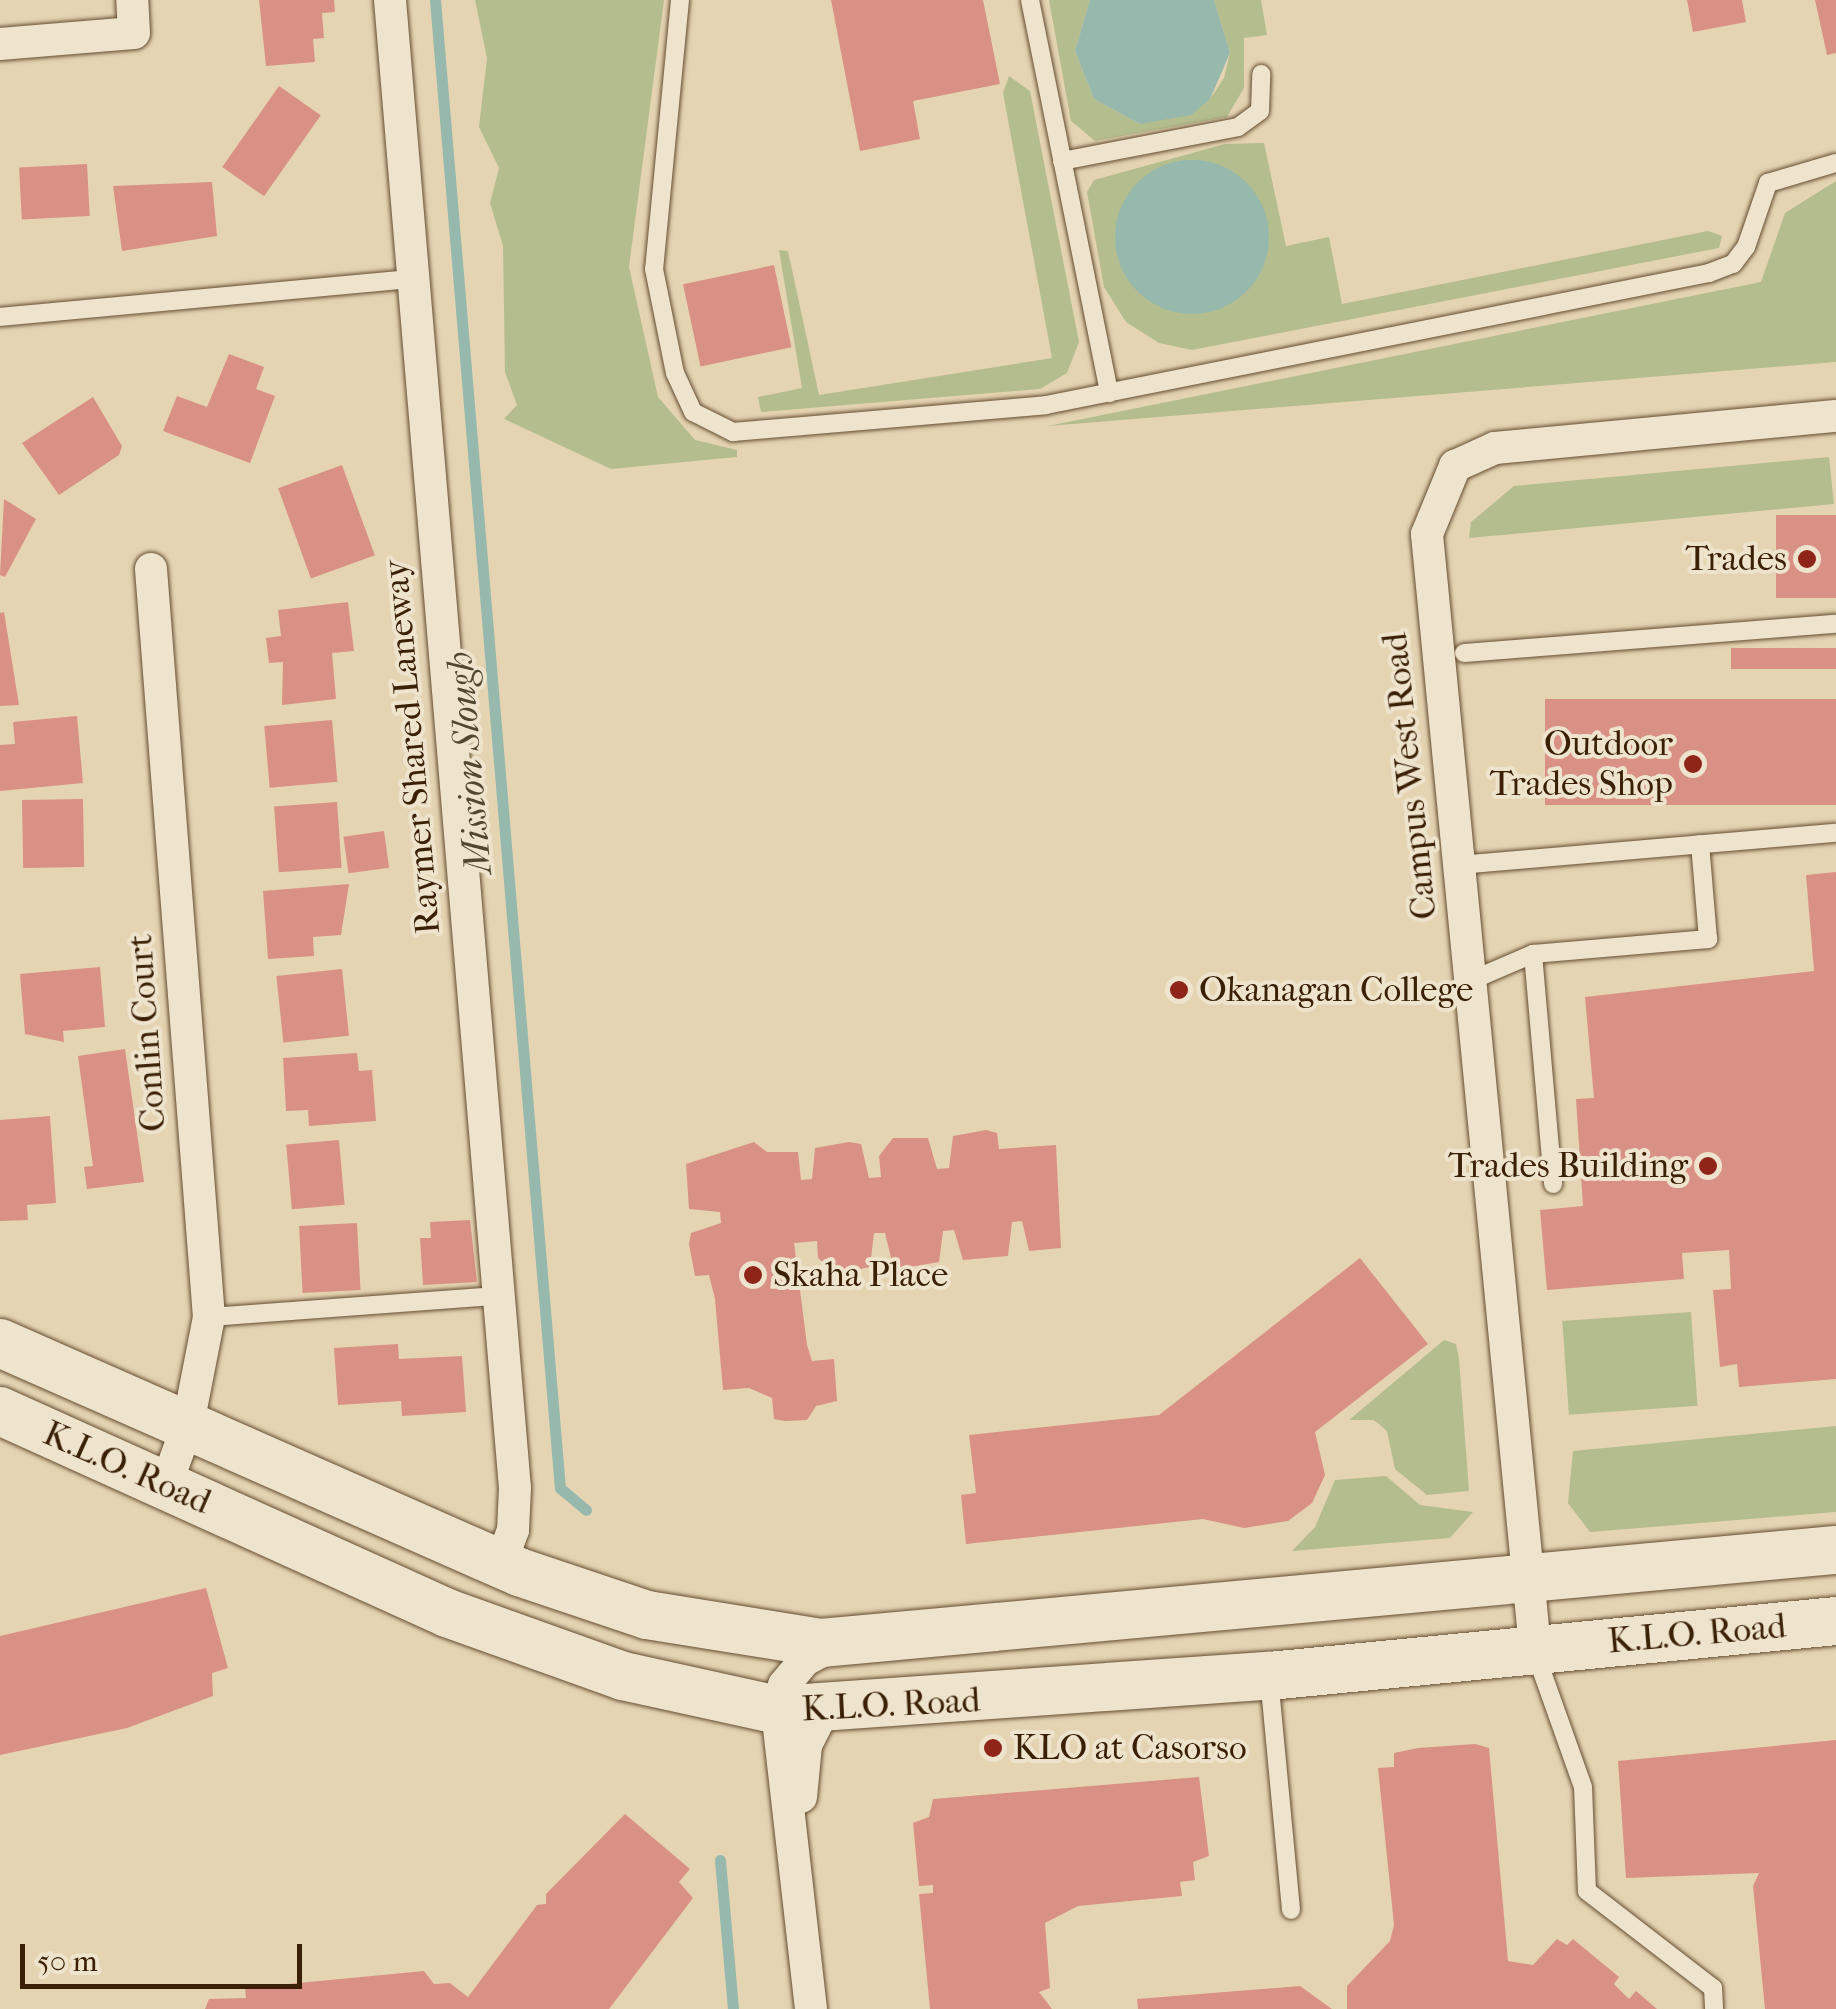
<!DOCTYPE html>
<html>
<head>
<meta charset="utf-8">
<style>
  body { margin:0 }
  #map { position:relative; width:1836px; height:2009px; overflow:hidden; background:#e5d4b2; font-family:"IM FELL French Canon",serif }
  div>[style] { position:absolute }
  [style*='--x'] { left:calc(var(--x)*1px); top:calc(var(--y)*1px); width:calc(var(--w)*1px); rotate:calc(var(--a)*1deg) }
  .green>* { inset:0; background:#b4bd8d; transform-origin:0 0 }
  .water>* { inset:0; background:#96b8ad }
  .round { border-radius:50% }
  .stream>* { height:11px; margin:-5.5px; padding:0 5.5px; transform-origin:5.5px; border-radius:5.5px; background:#96b8ad }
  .building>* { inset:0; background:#d99185; transform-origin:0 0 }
  .roads { filter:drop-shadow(0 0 2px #654d31) drop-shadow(0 0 2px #654d31) }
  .lane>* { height:18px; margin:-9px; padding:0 9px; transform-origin:9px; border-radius:9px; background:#eee3cd }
  .street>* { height:32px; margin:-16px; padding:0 16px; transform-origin:16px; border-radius:16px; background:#eee3cd }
  .secondary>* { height:48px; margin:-24px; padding:0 24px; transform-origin:24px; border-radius:24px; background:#eee3cd }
  .dots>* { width:28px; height:28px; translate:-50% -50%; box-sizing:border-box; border:5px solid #eee3cd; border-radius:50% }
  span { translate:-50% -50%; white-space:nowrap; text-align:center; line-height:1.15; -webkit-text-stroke:8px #eee3cd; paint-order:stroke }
  .poi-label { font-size:35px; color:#3a2006 }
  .right { translate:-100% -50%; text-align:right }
  .left { translate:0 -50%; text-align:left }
  .street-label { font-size:35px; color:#3a2006 }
  .water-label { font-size:38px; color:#514630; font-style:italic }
  .scale { position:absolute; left:20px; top:1944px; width:282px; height:45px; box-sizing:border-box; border:5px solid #3a2006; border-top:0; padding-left:12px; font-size:30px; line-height:35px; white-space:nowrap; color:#3a2006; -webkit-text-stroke:8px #eee3cd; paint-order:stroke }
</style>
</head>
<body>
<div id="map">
  <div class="green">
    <div style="clip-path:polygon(475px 0,664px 0,629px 267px,658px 397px,695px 440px,737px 450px,737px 457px,611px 469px,504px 419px,517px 405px,505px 372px,503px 246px,490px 203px,499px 168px,479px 127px,487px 58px)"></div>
    <div style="clip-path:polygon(1049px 0,1090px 0,1075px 51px,1094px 99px,1140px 124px,1210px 99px,1224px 78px,1230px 53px,1214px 0,1261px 0,1267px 35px,1244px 38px,1244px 88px,1227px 117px,1095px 141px,1071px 121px)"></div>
    <div style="clip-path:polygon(1009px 76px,1030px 91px,1079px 342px,1067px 373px,1040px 389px,761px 412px,758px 397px,802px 388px,779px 250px,788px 251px,819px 395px,1052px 358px,1003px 93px)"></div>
    <div style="clip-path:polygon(1264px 143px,1286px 246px,1329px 237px,1342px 304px,1708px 231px,1722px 236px,1719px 248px,1192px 350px,1159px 343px,1126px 322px,1104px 287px,1087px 192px,1094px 180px,1225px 144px)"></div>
    <div style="clip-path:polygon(1836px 181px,1836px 362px,1048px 426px,1761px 282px,1785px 213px)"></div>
    <div style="clip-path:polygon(1829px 457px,1834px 504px,1469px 538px,1471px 522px,1514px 486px)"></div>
    <div style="left:1691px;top:1312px;width:94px;height:129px;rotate:86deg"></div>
    <div style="clip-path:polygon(1444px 1340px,1456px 1344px,1459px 1358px,1469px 1491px,1427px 1495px,1395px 1469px,1387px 1431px,1374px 1420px,1349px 1420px)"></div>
    <div style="clip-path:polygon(1836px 1426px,1836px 1512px,1590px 1532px,1568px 1503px,1573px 1451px)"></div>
    <div style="clip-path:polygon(1386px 1476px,1420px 1505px,1473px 1512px,1450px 1538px,1292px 1551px,1315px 1527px,1335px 1480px)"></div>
  </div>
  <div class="water">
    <div style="clip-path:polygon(1090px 0,1214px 0,1230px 53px,1210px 99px,1191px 115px,1140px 124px,1094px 99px,1075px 51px)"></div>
    <div class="round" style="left:1115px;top:160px;width:154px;height:154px"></div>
  </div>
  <div class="stream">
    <div style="--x:435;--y:0;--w:1493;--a:85.2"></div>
    <div style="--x:560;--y:1488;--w:34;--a:40"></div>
    <div style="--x:720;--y:1860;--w:150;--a:85"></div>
  </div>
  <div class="building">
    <div style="clip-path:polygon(259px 0,334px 0,335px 12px,322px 13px,324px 38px,313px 39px,315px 62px,266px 66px)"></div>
    <div style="clip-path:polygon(831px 0,983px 0,1000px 84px,913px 101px,920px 139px,860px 151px)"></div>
    <div style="clip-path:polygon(1687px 0,1742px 0,1746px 22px,1693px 32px)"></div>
    <div style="clip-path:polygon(1815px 0,1836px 0,1836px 53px,1827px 55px)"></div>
    <div style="left:279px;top:86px;width:51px;height:99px;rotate:35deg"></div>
    <div style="left:87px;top:164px;width:52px;height:68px;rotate:87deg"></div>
    <div style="clip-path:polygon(212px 182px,217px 236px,122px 251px,113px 186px)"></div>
    <div style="left:774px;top:265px;width:84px;height:93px;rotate:78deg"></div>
    <div style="clip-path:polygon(229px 354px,264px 367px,256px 389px,275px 396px,250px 463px,163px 431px,177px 396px,207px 407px)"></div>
    <div style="clip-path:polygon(93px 397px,122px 446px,119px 455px,59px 495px,22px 443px)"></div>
    <div style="left:342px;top:465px;width:96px;height:68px;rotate:70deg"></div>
    <div style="clip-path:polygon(4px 499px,36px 519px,5px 577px,0 575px)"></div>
    <div style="left:1836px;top:515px;width:83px;height:60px;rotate:90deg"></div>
    <div style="clip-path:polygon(348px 602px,354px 651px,332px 653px,336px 699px,282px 705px,283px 662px,269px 663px,266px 638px,281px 636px,278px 610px)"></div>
    <div style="clip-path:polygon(4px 612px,19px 705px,0 706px,0 613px)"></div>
    <div style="left:1836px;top:648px;width:21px;height:105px;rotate:90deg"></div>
    <div style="left:1836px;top:699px;width:106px;height:291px;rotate:90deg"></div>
    <div style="clip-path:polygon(77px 716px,83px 783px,0 791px,0 745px,15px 744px,13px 722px)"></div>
    <div style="left:332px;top:720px;width:62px;height:68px;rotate:85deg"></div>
    <div style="left:83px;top:799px;width:68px;height:61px;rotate:89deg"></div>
    <div style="left:337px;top:802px;width:66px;height:63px;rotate:86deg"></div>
    <div style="left:384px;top:831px;width:37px;height:41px;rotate:82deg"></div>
    <div style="clip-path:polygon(1836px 872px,1836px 1379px,1739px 1387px,1737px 1364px,1720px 1367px,1713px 1290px,1731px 1289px,1729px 1250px,1682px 1253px,1684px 1279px,1547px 1290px,1540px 1210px,1583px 1206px,1576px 1099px,1594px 1098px,1585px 997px,1814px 971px,1806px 875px)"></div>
    <div style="clip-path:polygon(349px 884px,341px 935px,313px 937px,314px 956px,268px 959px,263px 891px)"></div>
    <div style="clip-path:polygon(100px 967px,105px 1027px,63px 1031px,64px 1042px,25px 1034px,20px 974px)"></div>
    <div style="left:342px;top:969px;width:67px;height:66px;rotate:84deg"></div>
    <div style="clip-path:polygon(125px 1049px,144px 1182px,87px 1189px,84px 1167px,93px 1166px,78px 1056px)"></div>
    <div style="clip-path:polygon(357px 1053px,359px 1071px,372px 1070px,376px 1121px,309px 1126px,308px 1110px,286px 1111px,283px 1058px)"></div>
    <div style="clip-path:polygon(50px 1116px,56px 1203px,27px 1205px,28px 1220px,0 1221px,0 1120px)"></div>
    <div style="clip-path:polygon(986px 1130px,997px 1133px,999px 1149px,1056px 1145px,1061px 1248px,1029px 1251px,1022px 1221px,1012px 1222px,1008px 1256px,963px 1260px,954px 1230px,943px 1231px,939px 1262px,904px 1268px,893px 1266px,885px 1233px,874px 1233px,870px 1267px,836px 1274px,818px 1258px,817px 1241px,794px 1243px,807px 1345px,812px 1361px,834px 1359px,837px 1401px,816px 1406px,807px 1420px,785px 1421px,774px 1419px,772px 1398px,749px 1388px,723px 1390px,715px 1299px,709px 1275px,695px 1276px,689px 1244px,691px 1233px,721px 1223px,720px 1212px,689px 1209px,686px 1164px,754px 1142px,767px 1152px,798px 1152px,801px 1180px,812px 1179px,815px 1148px,849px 1142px,861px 1144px,869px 1178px,881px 1177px,879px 1156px,893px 1138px,928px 1138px,937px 1169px,949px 1168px,953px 1136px)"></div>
    <div style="left:339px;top:1140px;width:65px;height:53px;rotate:85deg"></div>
    <div style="clip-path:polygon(470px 1220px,477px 1282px,423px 1285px,420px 1238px,431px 1238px,430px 1222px)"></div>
    <div style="left:357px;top:1223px;width:67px;height:58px;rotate:87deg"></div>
    <div style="clip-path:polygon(1360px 1258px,1428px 1344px,1315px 1432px,1325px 1475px,1312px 1503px,1288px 1521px,1244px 1528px,1203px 1519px,966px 1544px,961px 1495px,976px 1493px,969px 1435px,1159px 1415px)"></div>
    <div style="clip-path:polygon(398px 1344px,399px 1359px,462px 1356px,466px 1412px,402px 1416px,401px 1401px,338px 1405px,334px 1348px)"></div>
    <div style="clip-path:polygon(206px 1588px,228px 1668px,212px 1673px,213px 1696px,127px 1728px,0 1755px,0 1636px)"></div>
    <div style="clip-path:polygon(1836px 1740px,1836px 2009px,1765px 2009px,1753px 1886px,1759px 1873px,1626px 1878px,1618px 1761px)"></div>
    <div style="clip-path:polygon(1475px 1744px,1489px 1748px,1508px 1961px,1533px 1965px,1557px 1939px,1567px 1945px,1573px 1939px,1619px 1977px,1614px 1984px,1629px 1999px,1636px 1991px,1657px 2009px,1347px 2009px,1347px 1986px,1390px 1941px,1394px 1925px,1378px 1768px,1394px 1767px,1394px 1753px,1418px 1748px)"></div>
    <div style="clip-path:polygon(1199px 1777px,1209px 1856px,1193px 1862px,1195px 1880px,1180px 1882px,1182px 1896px,1078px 1906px,1045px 1923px,1050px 1988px,1039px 1992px,1052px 2009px,930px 2009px,919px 1894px,933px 1893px,933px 1885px,919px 1886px,913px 1823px,929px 1817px,933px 1799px)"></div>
    <div style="clip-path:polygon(625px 1814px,690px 1869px,679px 1882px,693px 1898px,609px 2009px,205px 2009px,209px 1999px,246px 1998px,245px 1988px,424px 1971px,434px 1984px,450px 1983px,468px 1997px,537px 1905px,546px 1904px,546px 1894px)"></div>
    <div style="clip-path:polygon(1300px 1986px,1332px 2009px,1138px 2009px,1137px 1999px)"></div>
  </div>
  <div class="roads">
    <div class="lane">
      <div style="--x:680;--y:0;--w:270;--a:95.5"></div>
      <div style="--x:654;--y:269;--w:106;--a:78.6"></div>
      <div style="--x:675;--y:373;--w:43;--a:65.2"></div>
      <div style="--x:693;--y:412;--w:45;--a:26.6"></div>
      <div style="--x:733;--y:432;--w:314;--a:-4.9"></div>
      <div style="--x:1046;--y:405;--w:676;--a:-11.26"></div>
      <div style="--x:1709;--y:273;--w:26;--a:-21"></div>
      <div style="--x:1733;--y:264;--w:21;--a:-53"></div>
      <div style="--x:1746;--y:247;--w:68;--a:-71"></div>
      <div style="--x:1768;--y:183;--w:71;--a:-16.4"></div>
      <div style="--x:1030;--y:0;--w:401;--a:78.6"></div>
      <div style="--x:1062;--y:161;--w:179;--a:-10.9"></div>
      <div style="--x:1238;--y:127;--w:27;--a:-36"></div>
      <div style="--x:1260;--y:111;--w:37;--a:-88"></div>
      <div style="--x:0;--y:317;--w:414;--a:-5.3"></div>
      <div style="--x:1464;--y:653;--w:373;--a:-4.5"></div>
      <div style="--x:1459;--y:865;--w:378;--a:-4.9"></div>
      <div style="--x:1533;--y:954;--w:231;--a:85"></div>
      <div style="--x:1470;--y:981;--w:69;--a:-23.2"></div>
      <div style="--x:1533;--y:954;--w:176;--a:-4.9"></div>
      <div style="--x:1708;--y:939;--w:95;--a:-94.8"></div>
      <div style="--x:209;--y:1317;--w:290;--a:-4.2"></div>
      <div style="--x:1536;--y:1655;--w:140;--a:70.4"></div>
      <div style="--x:1583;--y:1787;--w:104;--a:87.8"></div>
      <div style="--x:1587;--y:1891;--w:159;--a:37.6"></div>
      <div style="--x:1713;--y:1988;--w:21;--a:87"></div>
      <div style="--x:1269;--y:1677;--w:234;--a:84.6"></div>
    </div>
    <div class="street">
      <div style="--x:390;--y:0;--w:1493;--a:85.2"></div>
      <div style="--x:515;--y:1488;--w:42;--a:92.7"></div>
      <div style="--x:513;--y:1530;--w:37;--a:110"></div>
      <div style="--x:0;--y:44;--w:134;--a:-4.7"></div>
      <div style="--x:134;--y:33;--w:33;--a:-93"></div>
      <div style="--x:151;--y:569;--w:750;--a:85.57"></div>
      <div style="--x:209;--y:1317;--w:109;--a:101.1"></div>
      <div style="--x:188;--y:1424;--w:65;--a:109.8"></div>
      <div style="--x:1535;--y:1648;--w:1119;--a:-95.54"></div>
      <div style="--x:1427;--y:534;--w:74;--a:-67.6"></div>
      <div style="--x:1455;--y:466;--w:44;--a:-24.2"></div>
      <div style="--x:1495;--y:448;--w:342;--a:-5.4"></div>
      <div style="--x:801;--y:1797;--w:52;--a:-84.5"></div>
      <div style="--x:806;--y:1745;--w:37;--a:-63"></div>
      <div style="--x:811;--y:2009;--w:301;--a:-96.5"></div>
      <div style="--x:777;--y:1710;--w:26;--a:-74"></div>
      <div style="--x:784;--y:1685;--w:33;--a:-50"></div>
      <div style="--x:805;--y:1660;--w:34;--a:-28"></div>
    </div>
    <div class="secondary">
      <div style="--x:0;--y:1343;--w:567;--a:23.81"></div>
      <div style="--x:519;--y:1572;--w:135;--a:18.6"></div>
      <div style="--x:647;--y:1615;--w:176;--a:9.1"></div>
      <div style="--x:821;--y:1643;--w:1019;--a:-5.24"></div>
      <div style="--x:0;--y:1411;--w:491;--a:24.3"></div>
      <div style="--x:447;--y:1613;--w:187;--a:19.7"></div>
      <div style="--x:623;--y:1676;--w:158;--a:12.4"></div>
      <div style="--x:777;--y:1710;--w:493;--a:-4"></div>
      <div style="--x:1269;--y:1676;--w:570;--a:-5.54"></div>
    </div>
  </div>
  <div class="dots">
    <div style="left:1807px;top:559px;background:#8f2418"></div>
    <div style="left:1693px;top:764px;background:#8f2418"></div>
    <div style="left:1179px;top:990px;background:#8f2418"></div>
    <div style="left:1708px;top:1166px;background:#8f2418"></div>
    <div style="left:753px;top:1275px;background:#8f2418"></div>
    <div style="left:993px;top:1748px;background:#8f2418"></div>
  </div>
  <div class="poi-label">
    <span class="right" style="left:1787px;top:559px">Trades</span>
    <span class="right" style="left:1673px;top:764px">Outdoor<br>Trades Shop</span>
    <span class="left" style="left:1199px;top:990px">Okanagan College</span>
    <span class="right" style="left:1688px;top:1166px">Trades Building</span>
    <span class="left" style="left:773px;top:1275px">Skaha Place</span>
    <span class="left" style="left:1013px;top:1748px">KLO at Casorso</span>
  </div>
  <div class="street-label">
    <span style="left:412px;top:747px;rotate:-95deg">Raymer Shared Laneway</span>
    <span style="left:1410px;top:776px;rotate:-96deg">Campus West Road</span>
    <span style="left:147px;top:1033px;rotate:-94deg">Conlin Court</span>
    <span style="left:127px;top:1468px;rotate:24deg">K.L.O. Road</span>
    <span style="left:1697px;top:1634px;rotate:-5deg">K.L.O. Road</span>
    <span style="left:891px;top:1705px;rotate:-3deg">K.L.O. Road</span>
  </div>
  <div class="water-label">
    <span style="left:469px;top:763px;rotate:-95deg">Mission Slough</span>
  </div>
  <div class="scale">50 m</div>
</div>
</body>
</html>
